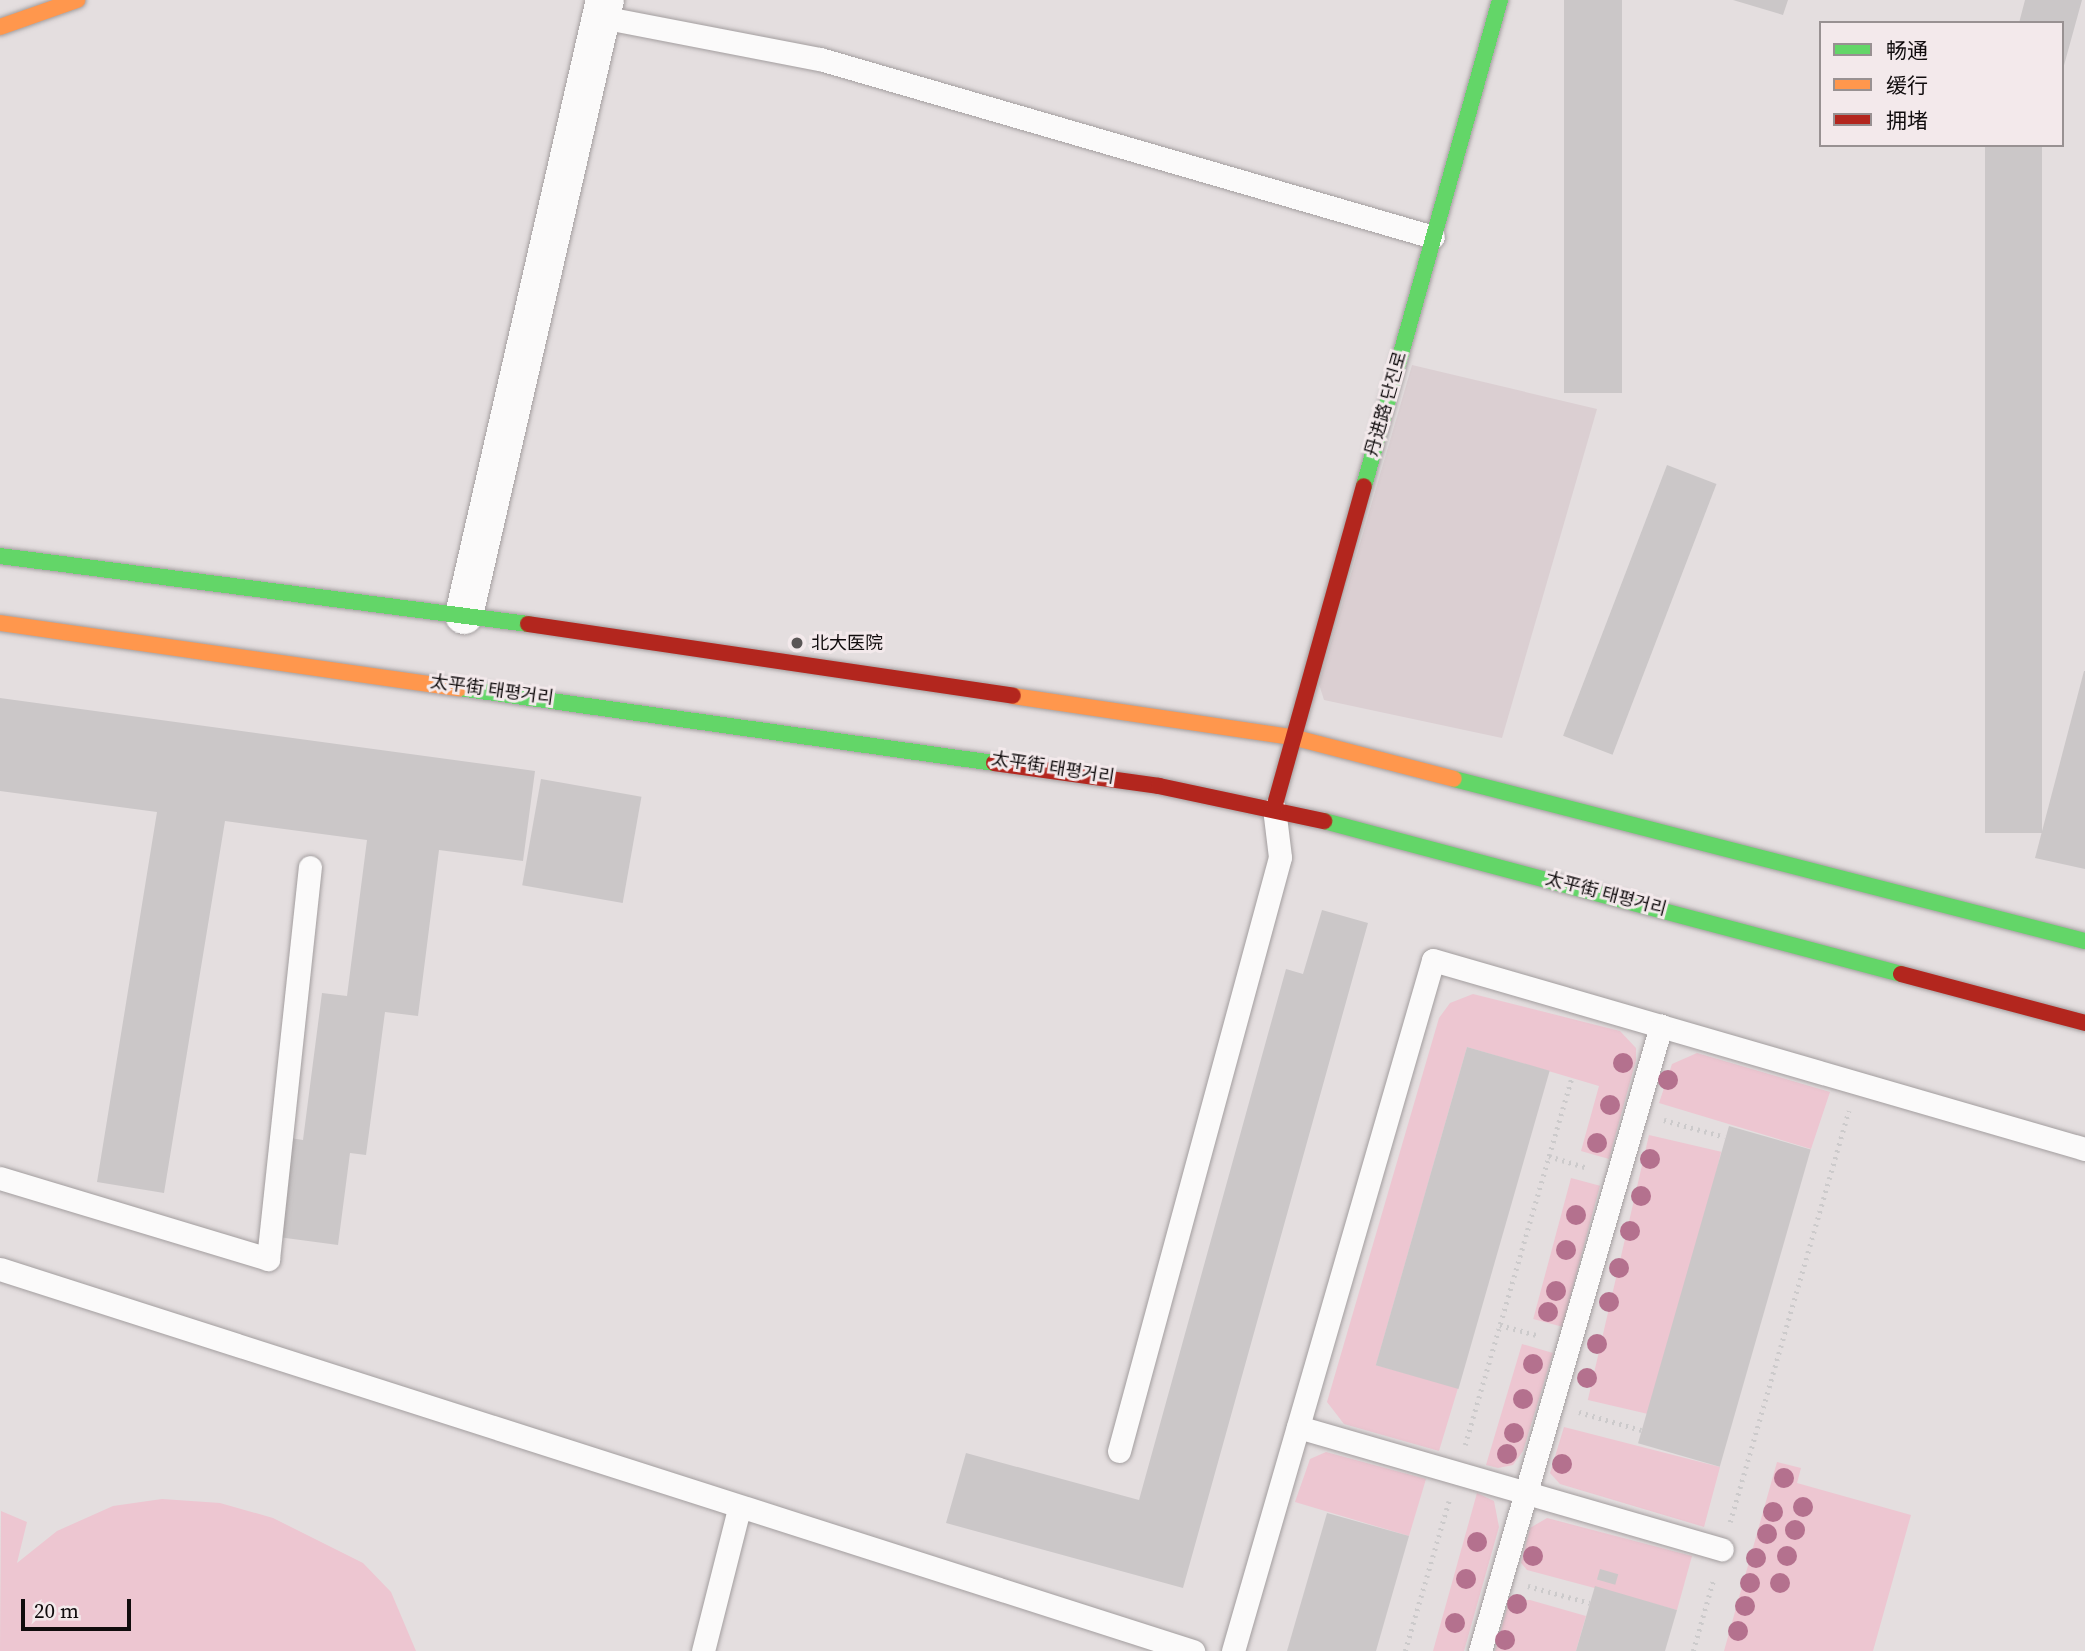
<!DOCTYPE html>
<html>
<head>
<meta charset="utf-8">
<style>
  body { margin:0 }
  #map { position:relative; width:2085px; height:1651px; overflow:hidden; background:#e4dedf; font-family:"Source Serif 4","Noto Sans SC","Noto Sans KR",serif }
  div>[style] { position:absolute }
  [style*='--x'] { left:calc(var(--x)*1px); top:calc(var(--y)*1px); width:calc(var(--w)*1px); rotate:calc(var(--a)*1deg) }
  .built>* { inset:0; background:#dbcfd2 }
  .green>* { inset:0; background:#edc6d1; transform-origin:0 0 }
  .building>* { inset:0; background:#cbc7c8; transform-origin:0 0 }
  .path>* { height:4.5px; margin-top:-2.25px; transform-origin:0; background:repeating-linear-gradient(90deg,#cccacb 0 2px,transparent 0 7px) }
  .roads { filter:drop-shadow(0 0 2px #a39e9f) drop-shadow(0 0 2px #a39e9f) }
  .lane>* { height:23px; margin:-11.5px; padding:0 11.5px; transform-origin:11.5px; border-radius:11.5px; background:#fbfafa }
  .street>* { height:38px; margin:-19px; padding:0 19px; transform-origin:19px; border-radius:19px; background:#fbfafa }
  .fast>* { height:16px; margin:-8px; padding:0 8px; transform-origin:8px; border-radius:8px; background:#63d668 }
  .slow>* { height:16px; margin:-8px; padding:0 8px; transform-origin:8px; border-radius:8px; background:#ff974d }
  .jam>* { height:16px; margin:-8px; padding:0 8px; transform-origin:8px; border-radius:8px; background:#b3261e }
  .trees>* { width:20px; height:20px; margin:-10px; border-radius:50%; background:#b4718e }
  .dots>* { width:19px; height:19px; translate:-50% -50%; box-sizing:border-box; border:4px solid #f3e9eb; border-radius:50% }
  span { translate:-50% -50%; white-space:nowrap; text-align:center; line-height:1.15; -webkit-text-stroke:6px #f3e9eb; paint-order:stroke }
  .street-label { font-size:18px; color:#100c0d }
  .poi-label { font-size:18px; color:#100c0d }
  .left { translate:0 -50%; text-align:left }
  .legend { position:absolute; left:1819px; top:21px; width:245px; height:126px; box-sizing:border-box; background:#f3e9eb; border:2px solid #989192; margin:0; padding:9px 12px; list-style:none; font-size:21px; color:#100c0d }
  .legend li { display:flex; align-items:center; gap:14px; height:35px }
  .legend b { width:35px; border:2px solid #989192 }
  .scale { position:absolute; left:21px; top:1599px; width:110px; height:32px; box-sizing:border-box; border:4px solid #100c0d; border-top:0; padding-left:9px; font-size:21px; line-height:24px; white-space:nowrap; color:#100c0d; -webkit-text-stroke:5px #f3e9eb; paint-order:stroke }
</style>
</head>
<body>
<div id="map">
  <div class="built">
    <div style="clip-path:polygon(1412px 365px,1597px 409px,1502px 738px,1324px 700px,1319px 684px)"></div>
  </div>
  <div class="green">
    <div style="clip-path:polygon(1473px 994px,1620px 1031px,1636px 1048px,1636px 1060px,1609px 1159px,1581px 1151px,1599px 1086px,1467px 1047px,1376px 1365px,1458px 1388px,1439px 1451px,1344px 1424px,1327px 1402px,1439px 1018px,1450px 1003px)"></div>
    <div style="clip-path:polygon(1697px 1053px,1830px 1092px,1811px 1149px,1659px 1103px,1672px 1064px)"></div>
    <div style="left:1649px;top:1135px;width:74px;height:272px;rotate:13deg"></div>
    <div style="left:1571px;top:1178px;width:30px;height:146px;rotate:15deg"></div>
    <div style="clip-path:polygon(1522px 1344px,1553px 1353px,1523px 1451px,1513px 1465px,1498px 1468px,1486px 1465px)"></div>
    <div style="clip-path:polygon(1564px 1427px,1720px 1467px,1704px 1527px,1560px 1484px,1550px 1473px)"></div>
    <div style="clip-path:polygon(1326px 1452px,1426px 1479px,1409px 1536px,1295px 1502px,1310px 1459px)"></div>
    <div style="clip-path:polygon(1777px 1462px,1801px 1468px,1797px 1483px,1911px 1515px,1873px 1651px,1724px 1651px)"></div>
    <div style="clip-path:polygon(1477px 1493px,1494px 1501px,1499px 1527px,1464px 1651px,1433px 1651px)"></div>
    <div style="clip-path:polygon(162px 1499px,220px 1503px,273px 1518px,363px 1563px,391px 1592px,416px 1651px,0 1651px,1px 1511px,27px 1522px,17px 1563px,57px 1531px,113px 1506px)"></div>
    <div style="clip-path:polygon(1547px 1518px,1692px 1556px,1677px 1610px,1527px 1570px,1521px 1563px,1530px 1528px)"></div>
    <div style="clip-path:polygon(1530px 1600px,1586px 1616px,1576px 1651px,1495px 1651px,1509px 1601px)"></div>
  </div>
  <div class="building">
    <div style="left:1564px;top:0;width:58px;height:393px"></div>
    <div style="clip-path:polygon(1733px 0,1788px 0,1783px 15px)"></div>
    <div style="clip-path:polygon(2025px 0,2082px 0,2063px 69px,2062px 23px,2019px 23px)"></div>
    <div style="left:1985px;top:145px;width:57px;height:688px"></div>
    <div style="left:1667px;top:465px;width:53px;height:290px;rotate:21deg"></div>
    <div style="clip-path:polygon(2084px 671px,2085px 671px,2085px 869px,2035px 858px)"></div>
    <div style="clip-path:polygon(0 698px,535px 771px,523px 861px,439px 850px,418px 1016px,385px 1012px,366px 1155px,350px 1153px,338px 1245px,278px 1237px,290px 1138px,303px 1140px,322px 993px,347px 996px,367px 840px,225px 821px,164px 1193px,97px 1182px,157px 812px,0 791px)"></div>
    <div style="left:541px;top:779px;width:102px;height:108px;rotate:10deg"></div>
    <div style="clip-path:polygon(1322px 910px,1368px 923px,1183px 1588px,946px 1523px,966px 1453px,1139px 1500px,1286px 969px,1303px 974px)"></div>
    <div style="left:1467px;top:1047px;width:86px;height:331px;rotate:16deg"></div>
    <div style="left:1729px;top:1126px;width:85px;height:330px;rotate:16deg"></div>
    <div style="clip-path:polygon(1327px 1513px,1409px 1536px,1376px 1651px,1287px 1651px)"></div>
    <div style="left:1600px;top:1569px;width:19px;height:11px;rotate:16deg"></div>
    <div style="clip-path:polygon(1595px 1586px,1677px 1610px,1665px 1651px,1576px 1651px)"></div>
  </div>
  <div class="path">
    <div style="--x:1664;--y:1120;--w:63;--a:15.6"></div>
    <div style="--x:1549;--y:1156;--w:41;--a:17.1"></div>
    <div style="--x:1500;--y:1325;--w:41;--a:15.4"></div>
    <div style="--x:1579;--y:1412;--w:65;--a:16.2"></div>
    <div style="--x:1465;--y:1445;--w:383;--a:-73.8"></div>
    <div style="--x:1730;--y:1522;--w:428;--a:-73.9"></div>
    <div style="--x:1528;--y:1586;--w:64;--a:15.3"></div>
    <div style="--x:1405;--y:1651;--w:156;--a:-73.7"></div>
    <div style="--x:1693;--y:1651;--w:76;--a:-74"></div>
  </div>
  <div class="roads">
    <div class="lane">
      <div style="--x:601;--y:17;--w:223;--a:10.9"></div>
      <div style="--x:820;--y:59;--w:638;--a:16.19"></div>
      <div style="--x:0;--y:1178;--w:280;--a:16.8"></div>
      <div style="--x:268;--y:1259;--w:394;--a:-83.9"></div>
      <div style="--x:0;--y:1269;--w:1253;--a:17.76"></div>
      <div style="--x:1298;--y:1427;--w:441;--a:16.1"></div>
      <div style="--x:1119;--y:1451;--w:615;--a:-74.83"></div>
      <div style="--x:1280;--y:857;--w:49;--a:-97"></div>
      <div style="--x:703;--y:1651;--w:146;--a:-75.8"></div>
      <div style="--x:1233;--y:1651;--w:719;--a:-73.86"></div>
      <div style="--x:1433;--y:960;--w:679;--a:16.17"></div>
      <div style="--x:1480;--y:1651;--w:651;--a:-73.85"></div>
    </div>
    <div class="street">
      <div style="--x:464;--y:615;--w:631;--a:-77.09"></div>
    </div>
    <div class="fast">
      <div style="--x:1364;--y:486;--w:505;--a:-74.37"></div>
      <div style="--x:0;--y:556;--w:532;--a:7.34"></div>
      <div style="--x:459;--y:688;--w:540;--a:7.98"></div>
      <div style="--x:1454;--y:779;--w:651;--a:14.4"></div>
      <div style="--x:1324;--y:821;--w:597;--a:14.85"></div>
    </div>
    <div class="slow">
      <div style="--x:0;--y:27;--w:82;--a:-19.3"></div>
      <div style="--x:0;--y:623;--w:464;--a:8.1"></div>
      <div style="--x:1013;--y:696;--w:282;--a:8.4"></div>
      <div style="--x:1292;--y:737;--w:167;--a:14.5"></div>
    </div>
    <div class="jam">
      <div style="--x:528;--y:624;--w:490;--a:8.4"></div>
      <div style="--x:994;--y:763;--w:167;--a:7.9"></div>
      <div style="--x:1159;--y:786;--w:169;--a:12"></div>
      <div style="--x:1274;--y:808;--w:334;--a:-74.4"></div>
      <div style="--x:1901;--y:974;--w:190;--a:14.9"></div>
    </div>
  </div>
  <div class="trees">
    <div style="left:1623px;top:1063px"></div>
    <div style="left:1668px;top:1080px"></div>
    <div style="left:1610px;top:1105px"></div>
    <div style="left:1597px;top:1143px"></div>
    <div style="left:1650px;top:1159px"></div>
    <div style="left:1641px;top:1196px"></div>
    <div style="left:1576px;top:1215px"></div>
    <div style="left:1630px;top:1231px"></div>
    <div style="left:1566px;top:1250px"></div>
    <div style="left:1619px;top:1268px"></div>
    <div style="left:1556px;top:1291px"></div>
    <div style="left:1609px;top:1302px"></div>
    <div style="left:1548px;top:1312px"></div>
    <div style="left:1597px;top:1344px"></div>
    <div style="left:1533px;top:1364px"></div>
    <div style="left:1587px;top:1378px"></div>
    <div style="left:1523px;top:1399px"></div>
    <div style="left:1514px;top:1433px"></div>
    <div style="left:1507px;top:1454px"></div>
    <div style="left:1562px;top:1464px"></div>
    <div style="left:1784px;top:1478px"></div>
    <div style="left:1803px;top:1507px"></div>
    <div style="left:1773px;top:1512px"></div>
    <div style="left:1795px;top:1530px"></div>
    <div style="left:1767px;top:1534px"></div>
    <div style="left:1477px;top:1542px"></div>
    <div style="left:1533px;top:1556px"></div>
    <div style="left:1787px;top:1556px"></div>
    <div style="left:1756px;top:1558px"></div>
    <div style="left:1466px;top:1579px"></div>
    <div style="left:1750px;top:1583px"></div>
    <div style="left:1780px;top:1583px"></div>
    <div style="left:1517px;top:1604px"></div>
    <div style="left:1745px;top:1606px"></div>
    <div style="left:1455px;top:1623px"></div>
    <div style="left:1738px;top:1631px"></div>
    <div style="left:1505px;top:1640px"></div>
  </div>
  <div class="dots">
    <div style="left:797px;top:643px;background:#5a5656"></div>
  </div>
  <div class="street-label">
    <span style="left:1386px;top:404px;rotate:-74deg">丹进路 단진로</span>
    <span style="left:492px;top:690px;rotate:8deg">太平街 태평거리</span>
    <span style="left:1053px;top:768px;rotate:9deg">太平街 태평거리</span>
    <span style="left:1606px;top:894px;rotate:15deg">太平街 태평거리</span>
  </div>
  <div class="poi-label">
    <span class="left" style="left:811px;top:643px">北大医院</span>
  </div>
  <ul class="legend">
  <li><b style="height:9px;background:#63d668"></b>畅通</li>
  <li><b style="height:9px;background:#ff974d"></b>缓行</li>
  <li><b style="height:9px;background:#b3261e"></b>拥堵</li>
  </ul>
  <div class="scale">20 m</div>
</div>
</body>
</html>
